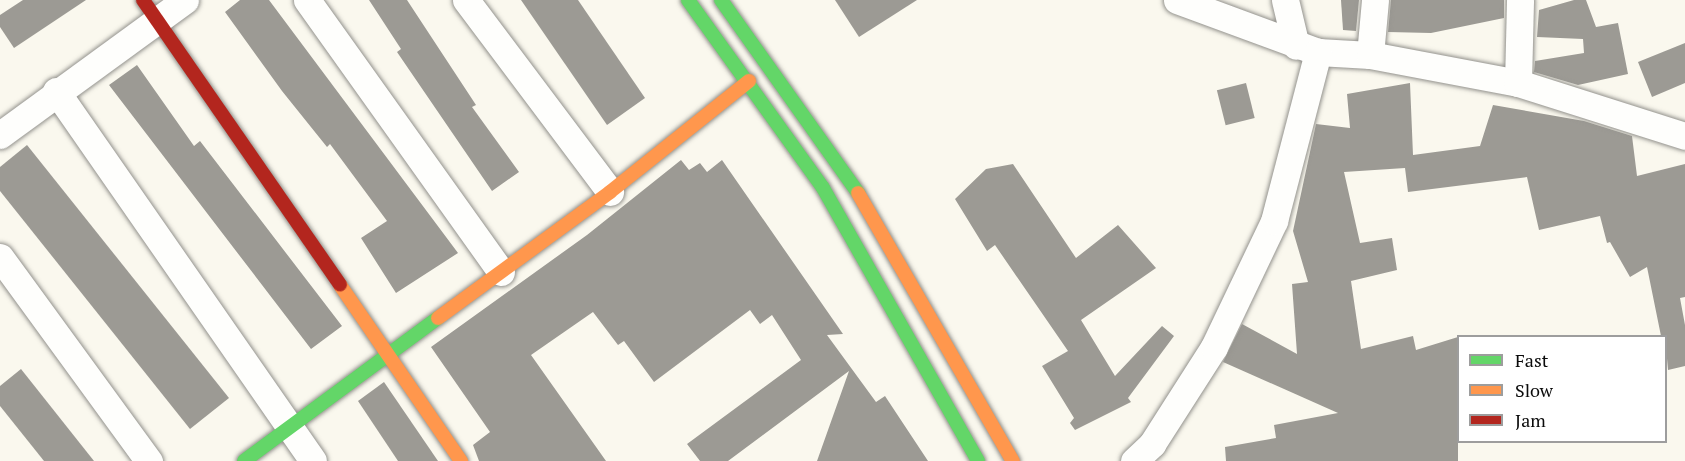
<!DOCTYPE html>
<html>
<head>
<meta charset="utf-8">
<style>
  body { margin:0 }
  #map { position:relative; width:1685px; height:461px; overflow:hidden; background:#faf8ee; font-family:"PT Serif",serif }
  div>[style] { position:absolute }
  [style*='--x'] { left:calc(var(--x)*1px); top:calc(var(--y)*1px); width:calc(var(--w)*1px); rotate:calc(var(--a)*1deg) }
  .building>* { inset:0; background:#9c9a94; transform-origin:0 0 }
  .roads { filter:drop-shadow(0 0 2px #93928d) drop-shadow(0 0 2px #93928d) }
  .street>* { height:27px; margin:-13.5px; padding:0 13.5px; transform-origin:13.5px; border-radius:13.5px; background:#fefefc }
  .fast>* { height:14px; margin:-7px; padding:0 7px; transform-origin:7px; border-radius:7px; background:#63d668 }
  .slow>* { height:14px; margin:-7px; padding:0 7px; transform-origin:7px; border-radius:7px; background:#ff974d }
  .jam>* { height:14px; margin:-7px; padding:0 7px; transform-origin:7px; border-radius:7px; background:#b3261e }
  span { translate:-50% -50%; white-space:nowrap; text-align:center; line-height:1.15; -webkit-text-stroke:6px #fff; paint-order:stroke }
  .legend { position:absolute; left:1457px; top:335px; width:210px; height:108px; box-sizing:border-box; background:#fff; border:2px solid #9d9d9d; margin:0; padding:8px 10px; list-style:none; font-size:18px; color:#0b0b0b }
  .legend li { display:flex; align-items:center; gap:12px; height:30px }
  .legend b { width:30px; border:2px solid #9d9d9d }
</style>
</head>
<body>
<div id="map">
  <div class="building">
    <div style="clip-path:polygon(23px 0,86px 0,14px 48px,0 27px,0 15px)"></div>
    <div style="clip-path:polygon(240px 0,269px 0,458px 253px,396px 293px,361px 238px,387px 221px,330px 144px,327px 147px,282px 91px,225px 12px)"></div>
    <div style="clip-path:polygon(369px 0,407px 0,476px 105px,472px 107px,519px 172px,492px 191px,397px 52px,401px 49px)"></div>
    <div style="clip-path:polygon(521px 0,578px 0,645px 98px,607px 125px)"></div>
    <div style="clip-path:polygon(835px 0,917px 0,859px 37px)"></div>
    <div style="clip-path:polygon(1341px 0,1359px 0,1356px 31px,1343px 30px)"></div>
    <div style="clip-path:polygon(1391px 0,1504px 0,1504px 18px,1431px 33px,1388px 32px)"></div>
    <div style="clip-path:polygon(1574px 0,1586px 0,1596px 27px,1618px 23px,1628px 74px,1578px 85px,1534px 72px,1535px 61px,1584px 53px,1583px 39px,1537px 37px,1539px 10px)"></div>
    <div style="clip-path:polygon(1685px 43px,1685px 83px,1652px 97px,1638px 62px)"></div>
    <div style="clip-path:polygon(137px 65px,194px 146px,200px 141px,342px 326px,311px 349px,109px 85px)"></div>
    <div style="left:1246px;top:83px;width:36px;height:30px;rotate:76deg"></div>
    <div style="clip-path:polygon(1410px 83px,1413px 155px,1480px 146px,1493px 105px,1584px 121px,1632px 136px,1637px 176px,1685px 164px,1685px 297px,1680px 298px,1685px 325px,1685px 366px,1668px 370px,1665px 336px,1661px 336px,1647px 267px,1630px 277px,1610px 242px,1607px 243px,1600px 216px,1539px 230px,1527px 177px,1408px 192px,1405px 168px,1344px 172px,1360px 243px,1392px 238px,1397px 270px,1351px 281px,1361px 349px,1413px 336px,1416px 350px,1458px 337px,1458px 461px,1226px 461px,1225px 447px,1276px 438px,1274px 425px,1338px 413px,1223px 362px,1242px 324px,1297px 354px,1292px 284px,1308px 282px,1293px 231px,1316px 124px,1350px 128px,1347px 94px)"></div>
    <div style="clip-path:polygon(27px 145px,229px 398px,190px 429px,0 191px,0 167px)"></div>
    <div style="clip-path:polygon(681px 160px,689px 170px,700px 163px,707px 172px,722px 160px,843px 334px,827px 335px,876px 402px,885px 396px,928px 461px,817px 461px,849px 371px,728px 461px,700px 461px,687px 444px,801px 360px,772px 315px,760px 324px,750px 310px,654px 382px,624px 341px,618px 345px,593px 312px,531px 355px,606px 461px,479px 461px,473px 445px,490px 432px,431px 347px,587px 235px)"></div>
    <div style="clip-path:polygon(1013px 164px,1076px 258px,1118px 225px,1156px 268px,1081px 320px,1115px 376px,1162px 326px,1174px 336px,1128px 398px,1131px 402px,1075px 430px,1070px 423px,1074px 418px,1042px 366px,1068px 351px,995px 245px,987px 251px,955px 199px,986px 169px)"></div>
    <div style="clip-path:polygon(21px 369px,94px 461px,44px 461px,0 406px,0 386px)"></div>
    <div style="clip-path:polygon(384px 382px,438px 461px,398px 461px,358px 401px)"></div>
  </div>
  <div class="roads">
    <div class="street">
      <div style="--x:307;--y:0;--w:334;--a:54.5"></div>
      <div style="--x:466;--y:0;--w:240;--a:53.1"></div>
      <div style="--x:1177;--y:0;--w:150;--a:20.2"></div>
      <div style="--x:1318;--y:52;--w:52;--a:3.3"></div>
      <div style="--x:1370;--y:55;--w:151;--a:10.7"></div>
      <div style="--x:1518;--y:83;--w:175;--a:17.6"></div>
      <div style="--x:1285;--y:0;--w:47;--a:76.6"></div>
      <div style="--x:1370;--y:55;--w:55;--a:-84.8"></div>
      <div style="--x:1518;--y:83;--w:83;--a:-88.6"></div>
      <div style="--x:56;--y:91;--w:450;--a:55.2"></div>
      <div style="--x:0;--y:135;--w:229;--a:-36.1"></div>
      <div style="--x:0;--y:257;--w:253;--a:53.9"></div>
      <div style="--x:1134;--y:461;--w:25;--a:-43"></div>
      <div style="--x:1152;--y:444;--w:115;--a:-57.4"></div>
      <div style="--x:1214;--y:347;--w:140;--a:-64.5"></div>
      <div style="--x:1274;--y:221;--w:175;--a:-75.4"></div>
    </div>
    <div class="fast">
      <div style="--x:688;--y:0;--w:231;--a:54.3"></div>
      <div style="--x:823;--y:188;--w:314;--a:60.4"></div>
      <div style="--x:721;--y:0;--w:237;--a:54.6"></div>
      <div style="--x:244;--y:461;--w:241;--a:-36.4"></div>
    </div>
    <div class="slow">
      <div style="--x:858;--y:193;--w:310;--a:60"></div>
      <div style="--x:340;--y:285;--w:214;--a:55.5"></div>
      <div style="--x:438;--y:318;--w:213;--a:-36.2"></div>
      <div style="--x:610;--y:192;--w:178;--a:-38.6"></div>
    </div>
    <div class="jam">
      <div style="--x:143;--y:0;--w:346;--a:55.3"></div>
    </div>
  </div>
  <ul class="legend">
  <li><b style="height:8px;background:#63d668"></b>Fast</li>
  <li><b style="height:8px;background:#ff974d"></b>Slow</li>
  <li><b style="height:8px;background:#b3261e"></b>Jam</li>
  </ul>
</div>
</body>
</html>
